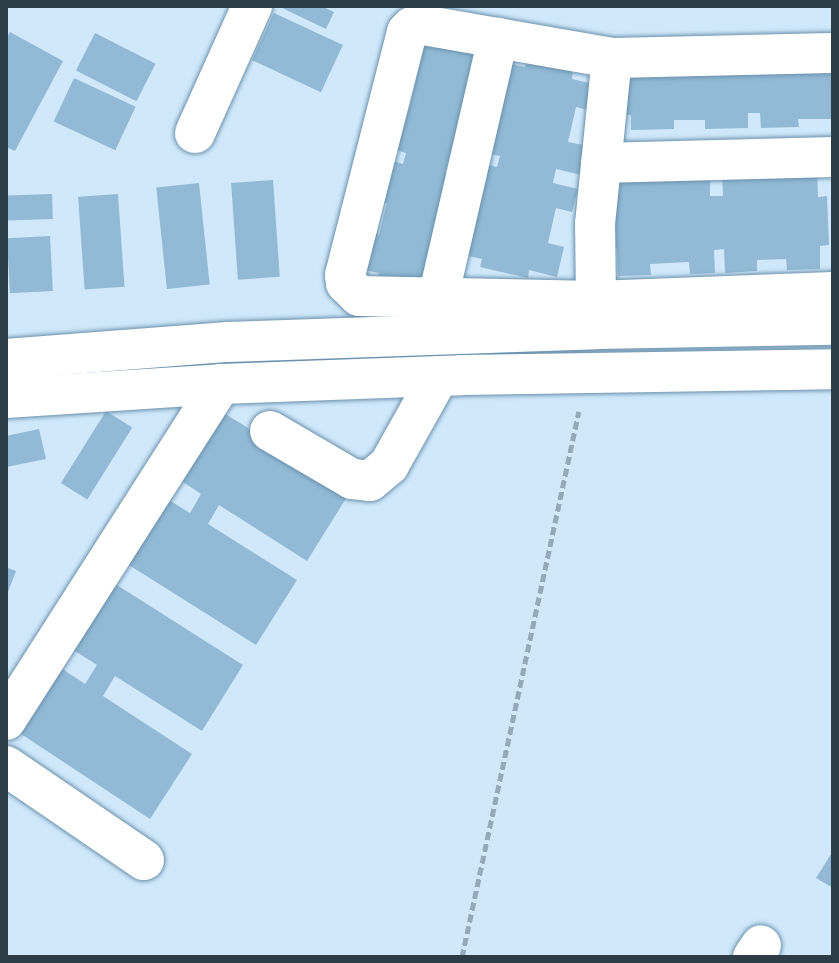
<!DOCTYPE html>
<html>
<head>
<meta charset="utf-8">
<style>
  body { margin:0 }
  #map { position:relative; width:839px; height:963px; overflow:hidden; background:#d0e8fa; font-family:Ubuntu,sans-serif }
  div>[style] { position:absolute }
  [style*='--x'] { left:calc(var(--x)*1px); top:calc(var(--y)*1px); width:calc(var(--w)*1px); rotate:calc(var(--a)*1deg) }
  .building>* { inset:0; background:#92bad6; transform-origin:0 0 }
  .path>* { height:5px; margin-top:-2.5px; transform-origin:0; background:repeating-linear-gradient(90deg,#94aab9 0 8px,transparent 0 12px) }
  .roads { filter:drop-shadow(0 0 2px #6a91ac) drop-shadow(0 0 2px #6a91ac) }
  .minor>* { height:40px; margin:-20px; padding:0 20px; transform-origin:20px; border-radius:20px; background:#fff }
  span { translate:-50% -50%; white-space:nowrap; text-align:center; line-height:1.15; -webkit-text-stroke:8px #eaf3f9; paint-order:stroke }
  .frame { position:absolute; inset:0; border:8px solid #2c3d48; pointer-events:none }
</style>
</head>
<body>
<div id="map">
  <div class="building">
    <div style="clip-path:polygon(278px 6px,321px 6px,334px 12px,326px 29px)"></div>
    <div style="left:274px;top:13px;width:76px;height:52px;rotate:25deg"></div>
    <div style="clip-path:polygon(10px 32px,63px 61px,15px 151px,6px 147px,6px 39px)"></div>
    <div style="left:95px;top:33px;width:68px;height:42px;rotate:27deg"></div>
    <div style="clip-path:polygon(419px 39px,491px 57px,465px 166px,448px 162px,445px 173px,462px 178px,436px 287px,376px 283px,379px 273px,364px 270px,372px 233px,379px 235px,387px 203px,380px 202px,390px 160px,403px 164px,406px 153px,392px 149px,402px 109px,409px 110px,416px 80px,410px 78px)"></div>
    <div style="clip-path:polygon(833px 57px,833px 119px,798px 119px,799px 127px,761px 128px,760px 113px,748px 113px,748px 128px,705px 129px,705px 120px,674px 120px,674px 129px,631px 130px,631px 115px,621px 115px,620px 77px)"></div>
    <div style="clip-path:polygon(527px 58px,573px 70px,572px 79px,602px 86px,596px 112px,576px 107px,568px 142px,588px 146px,581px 175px,556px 169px,553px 183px,578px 189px,572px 212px,556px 208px,548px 243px,564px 247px,557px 277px,529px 270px,528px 278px,480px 267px,482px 259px,451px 252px,473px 161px,497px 167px,500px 156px,475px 151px,496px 61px,525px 67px)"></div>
    <div style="left:74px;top:78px;width:68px;height:48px;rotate:25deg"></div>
    <div style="clip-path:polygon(817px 169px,818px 197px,827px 196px,829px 245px,820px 246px,820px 269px,787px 270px,786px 259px,757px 260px,757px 271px,725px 273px,724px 249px,714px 250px,715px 273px,690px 274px,689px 262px,650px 264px,651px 275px,618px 276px,617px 248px,608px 249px,614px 174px,710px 170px,710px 196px,723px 196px,722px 172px)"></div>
    <div style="left:273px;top:180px;width:97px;height:42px;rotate:86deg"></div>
    <div style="left:199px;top:183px;width:102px;height:43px;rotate:84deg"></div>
    <div style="left:52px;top:194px;width:25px;height:46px;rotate:88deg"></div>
    <div style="left:118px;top:194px;width:93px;height:40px;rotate:86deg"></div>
    <div style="left:50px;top:236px;width:55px;height:43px;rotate:87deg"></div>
    <div style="clip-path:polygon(216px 408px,350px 492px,307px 561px,219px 505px,208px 524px,297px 580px,256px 645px,121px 560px,161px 495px,190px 513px,201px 494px,174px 476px)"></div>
    <div style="left:106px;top:411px;width:31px;height:85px;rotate:32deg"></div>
    <div style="clip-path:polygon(39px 429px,46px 459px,6px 467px,6px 436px)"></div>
    <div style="clip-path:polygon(6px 567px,16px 571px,6px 597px)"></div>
    <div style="clip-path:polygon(109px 580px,243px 665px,202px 731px,115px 676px,103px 696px,192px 754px,150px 819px,12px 728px,55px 664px,85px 684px,97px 665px,67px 646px)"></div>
    <div style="clip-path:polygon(833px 851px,833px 888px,816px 878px)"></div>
  </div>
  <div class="path">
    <div style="--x:462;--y:957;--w:558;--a:-77.91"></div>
  </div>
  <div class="roads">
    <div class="minor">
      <div style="--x:612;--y:58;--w:221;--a:-1.3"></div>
      <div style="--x:195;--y:133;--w:139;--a:-65.8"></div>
      <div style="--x:601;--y:163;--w:232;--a:-1.5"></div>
      <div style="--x:438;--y:298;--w:267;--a:-77"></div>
      <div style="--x:596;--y:329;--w:28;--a:-90"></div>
      <div style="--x:596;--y:301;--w:77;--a:-90.7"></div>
      <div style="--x:595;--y:224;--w:167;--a:-84.2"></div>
      <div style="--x:612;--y:58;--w:197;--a:-170.1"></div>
      <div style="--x:418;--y:24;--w:7;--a:153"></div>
      <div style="--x:412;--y:27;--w:7;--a:135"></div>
      <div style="--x:407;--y:32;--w:251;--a:104.3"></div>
      <div style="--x:345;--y:275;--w:8;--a:83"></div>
      <div style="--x:346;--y:283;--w:18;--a:45"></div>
      <div style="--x:359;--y:296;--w:237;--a:1.2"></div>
      <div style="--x:596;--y:301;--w:237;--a:-2.2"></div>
      <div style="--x:6;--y:359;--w:223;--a:-4.4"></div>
      <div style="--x:228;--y:342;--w:368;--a:-2"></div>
      <div style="--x:596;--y:329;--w:237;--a:-1"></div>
      <div style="--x:6;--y:398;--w:215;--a:-3.7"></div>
      <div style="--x:221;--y:384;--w:240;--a:-2.1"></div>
      <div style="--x:461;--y:375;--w:372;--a:-0.9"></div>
      <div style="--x:270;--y:431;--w:95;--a:30.3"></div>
      <div style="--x:352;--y:479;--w:18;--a:6"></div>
      <div style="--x:370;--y:481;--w:25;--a:-40"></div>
      <div style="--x:389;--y:465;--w:102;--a:-60.7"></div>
      <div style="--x:6;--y:720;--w:399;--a:-57.4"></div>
      <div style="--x:6;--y:766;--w:167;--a:34.3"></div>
      <div style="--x:753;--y:957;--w:14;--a:-56"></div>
    </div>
  </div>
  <div class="frame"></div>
</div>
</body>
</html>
